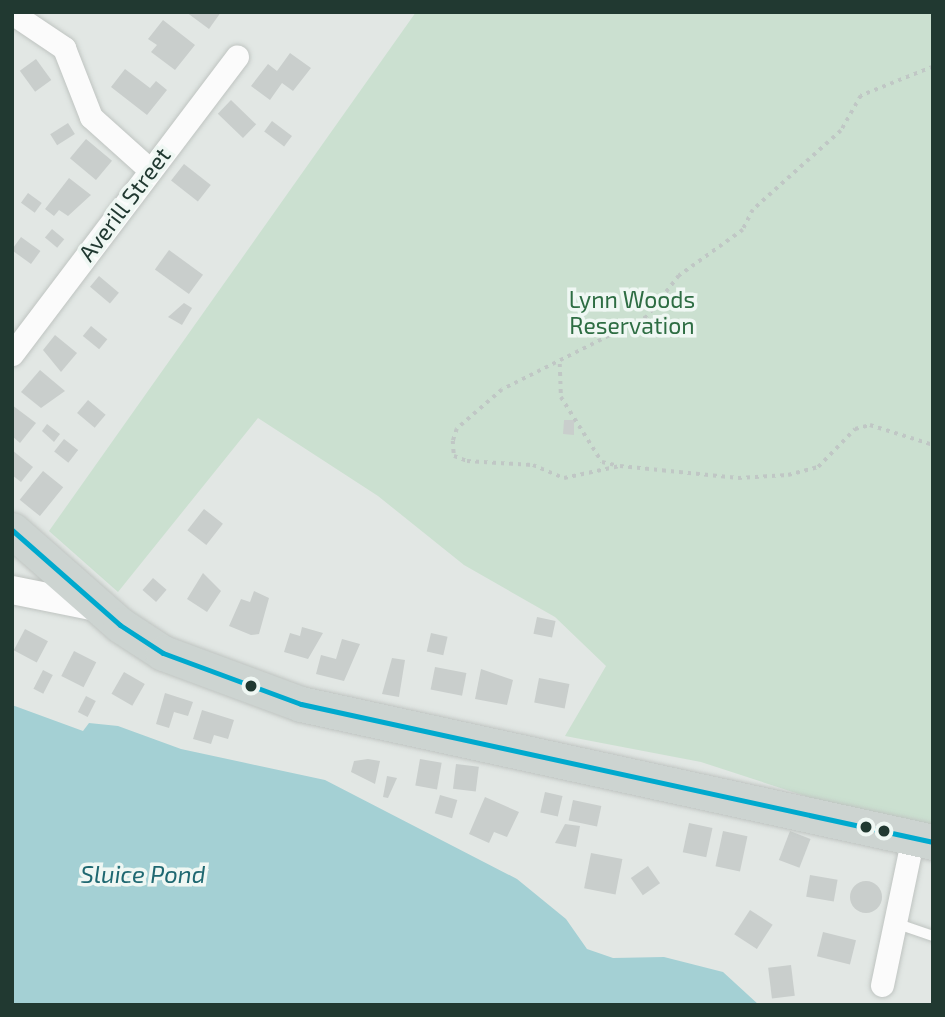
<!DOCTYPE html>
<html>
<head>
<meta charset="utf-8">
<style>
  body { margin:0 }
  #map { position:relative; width:945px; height:1017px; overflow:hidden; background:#e2e7e4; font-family:"Exo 2",sans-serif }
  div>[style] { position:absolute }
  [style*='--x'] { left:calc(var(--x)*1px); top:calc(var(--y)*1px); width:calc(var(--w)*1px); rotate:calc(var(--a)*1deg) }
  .green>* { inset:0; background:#cbe0d0 }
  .water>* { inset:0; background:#a4d0d4 }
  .building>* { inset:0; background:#c9cecc; transform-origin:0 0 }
  .round { border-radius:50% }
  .path>* { height:3.5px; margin-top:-1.75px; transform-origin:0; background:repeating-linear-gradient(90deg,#c0c7c5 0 3.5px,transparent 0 8.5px) }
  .roads { filter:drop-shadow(0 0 2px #bfc4c1) drop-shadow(0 0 2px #bfc4c1) }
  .service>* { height:10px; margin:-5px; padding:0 5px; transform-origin:5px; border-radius:5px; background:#fbfbfb }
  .minor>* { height:23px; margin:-11.5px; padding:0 11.5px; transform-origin:11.5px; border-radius:11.5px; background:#fbfbfb }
  .tertiary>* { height:28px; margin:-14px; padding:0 14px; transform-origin:14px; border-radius:14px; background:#fbfbfb }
  .primary>* { height:35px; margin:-17.5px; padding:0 17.5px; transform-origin:17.5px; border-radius:17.5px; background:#cdd4d1 }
  .bus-1>* { height:5px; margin:-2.5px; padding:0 2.5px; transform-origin:2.5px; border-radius:2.5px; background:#00a9ce }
  .dots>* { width:19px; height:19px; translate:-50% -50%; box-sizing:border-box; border:4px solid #eff7f3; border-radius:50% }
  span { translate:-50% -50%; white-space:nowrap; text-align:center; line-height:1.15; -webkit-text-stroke:7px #eff7f3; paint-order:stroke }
  .street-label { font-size:23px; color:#213931 }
  .park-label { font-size:23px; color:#2e6d43 }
  .water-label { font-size:24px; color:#1f6871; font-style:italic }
  .frame { position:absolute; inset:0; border:14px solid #213931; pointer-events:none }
</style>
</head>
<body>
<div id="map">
  <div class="green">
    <div style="clip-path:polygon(416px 12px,933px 12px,933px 826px,842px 808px,701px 762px,565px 736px,606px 666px,555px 617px,464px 565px,378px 496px,258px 418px,118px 592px,49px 531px)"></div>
  </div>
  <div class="water">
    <div style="clip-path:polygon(12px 705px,83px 731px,89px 723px,118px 726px,181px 749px,325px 780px,517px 879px,566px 919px,587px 949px,613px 958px,664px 957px,723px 972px,759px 1005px,12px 1005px)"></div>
  </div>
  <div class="building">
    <div style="clip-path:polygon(186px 12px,221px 12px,209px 29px)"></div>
    <div style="clip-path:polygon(163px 20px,195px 45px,175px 70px,151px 52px,157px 45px,148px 39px)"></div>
    <div style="clip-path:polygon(290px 53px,311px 68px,293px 91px,282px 83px,270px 100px,251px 86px,268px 64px,277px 71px)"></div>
    <div style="left:36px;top:59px;width:26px;height:20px;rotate:54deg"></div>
    <div style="clip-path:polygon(125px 69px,150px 88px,156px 81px,167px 90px,147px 115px,111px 87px)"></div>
    <div style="left:231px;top:100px;width:35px;height:19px;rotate:44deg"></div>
    <div style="left:272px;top:121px;width:25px;height:13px;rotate:37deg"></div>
    <div style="left:68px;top:123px;width:13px;height:21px;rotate:58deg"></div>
    <div style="left:86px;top:139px;width:34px;height:25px;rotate:40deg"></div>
    <div style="left:184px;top:164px;width:34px;height:21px;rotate:38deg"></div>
    <div style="clip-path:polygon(69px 178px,91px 195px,68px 216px,59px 210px,54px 216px,45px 209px)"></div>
    <div style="left:28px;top:193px;width:17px;height:12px;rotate:36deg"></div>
    <div style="left:52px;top:229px;width:16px;height:11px;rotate:40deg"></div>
    <div style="left:21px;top:237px;width:24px;height:16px;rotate:36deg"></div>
    <div style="left:169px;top:250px;width:42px;height:24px;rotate:36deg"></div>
    <div style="left:99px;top:276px;width:26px;height:14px;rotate:40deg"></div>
    <div style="clip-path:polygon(184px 303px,192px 308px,182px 325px,168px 317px)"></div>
    <div style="left:91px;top:326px;width:21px;height:13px;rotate:39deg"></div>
    <div style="clip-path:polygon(55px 335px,77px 353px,61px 372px,43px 350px)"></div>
    <div style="clip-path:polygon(40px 370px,65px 391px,41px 408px,21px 392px)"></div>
    <div style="left:88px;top:400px;width:23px;height:17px;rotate:40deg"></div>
    <div style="clip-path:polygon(12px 405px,36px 423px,20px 443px,12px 436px)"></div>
    <div style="clip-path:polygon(564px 420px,574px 420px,574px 435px,563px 434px)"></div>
    <div style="clip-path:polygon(47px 424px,60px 434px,54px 442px,42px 431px)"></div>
    <div style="left:64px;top:439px;width:18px;height:16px;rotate:38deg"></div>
    <div style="clip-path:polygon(12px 450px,33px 467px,21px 482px,12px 475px)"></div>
    <div style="left:43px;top:471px;width:26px;height:37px;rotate:39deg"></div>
    <div style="left:204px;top:509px;width:24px;height:27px;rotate:38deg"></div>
    <div style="clip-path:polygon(203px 573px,221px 591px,207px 612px,187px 599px)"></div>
    <div style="left:153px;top:578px;width:18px;height:16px;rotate:41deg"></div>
    <div style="clip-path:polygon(254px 591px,269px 598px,259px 634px,251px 635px,229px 626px,241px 599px,250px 602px)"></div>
    <div style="left:537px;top:617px;width:19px;height:17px;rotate:12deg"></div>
    <div style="clip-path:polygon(302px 627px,323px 633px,308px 659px,284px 652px,290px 633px,300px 636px)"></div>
    <div style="left:25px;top:629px;width:26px;height:24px;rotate:28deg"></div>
    <div style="left:431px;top:633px;width:17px;height:19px;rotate:13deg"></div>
    <div style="clip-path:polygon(342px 639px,360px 644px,344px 681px,316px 674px,321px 655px,336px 659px)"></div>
    <div style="left:74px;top:651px;width:25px;height:28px;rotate:27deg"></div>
    <div style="clip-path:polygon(392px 658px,405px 660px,399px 697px,382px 694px)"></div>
    <div style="left:435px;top:667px;width:32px;height:23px;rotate:11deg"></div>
    <div style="clip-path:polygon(481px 669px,513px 680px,507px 705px,475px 699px)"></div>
    <div style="left:43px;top:670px;width:11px;height:21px;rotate:27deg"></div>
    <div style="left:124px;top:672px;width:24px;height:25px;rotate:30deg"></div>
    <div style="left:539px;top:678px;width:31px;height:25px;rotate:11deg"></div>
    <div style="clip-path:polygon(165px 693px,193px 702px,188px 716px,174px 712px,169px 728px,156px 724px)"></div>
    <div style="left:86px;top:696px;width:11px;height:18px;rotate:27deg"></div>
    <div style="clip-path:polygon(202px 710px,234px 720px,228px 739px,214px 735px,211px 744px,193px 739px)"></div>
    <div style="clip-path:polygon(368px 759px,380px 761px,375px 784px,351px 772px,354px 761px)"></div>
    <div style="left:420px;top:759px;width:22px;height:27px;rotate:10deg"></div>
    <div style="left:456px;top:764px;width:23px;height:25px;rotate:7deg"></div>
    <div style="clip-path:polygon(387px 776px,397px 778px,388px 798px,383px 797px)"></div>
    <div style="left:545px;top:792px;width:18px;height:21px;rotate:13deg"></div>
    <div style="left:440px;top:795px;width:18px;height:19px;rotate:16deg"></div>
    <div style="clip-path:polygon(485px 797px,519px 812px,507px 837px,494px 832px,489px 843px,469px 834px)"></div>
    <div style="left:573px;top:800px;width:29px;height:21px;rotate:12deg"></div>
    <div style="left:689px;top:823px;width:24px;height:30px;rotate:12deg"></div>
    <div style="clip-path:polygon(565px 824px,580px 826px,576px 847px,555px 843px)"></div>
    <div style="left:723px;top:831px;width:25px;height:36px;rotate:12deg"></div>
    <div style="left:790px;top:831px;width:22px;height:31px;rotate:21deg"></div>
    <div style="left:591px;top:853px;width:32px;height:36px;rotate:11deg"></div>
    <div style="left:648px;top:866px;width:21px;height:21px;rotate:55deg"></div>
    <div style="left:810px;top:875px;width:28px;height:22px;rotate:10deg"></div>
    <div class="round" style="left:850px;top:881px;width:32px;height:32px"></div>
    <div style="left:750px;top:910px;width:27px;height:29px;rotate:33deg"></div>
    <div style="left:823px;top:932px;width:34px;height:25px;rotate:14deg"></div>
    <div style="left:791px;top:965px;width:31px;height:23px;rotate:83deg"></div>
  </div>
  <div class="path">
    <div style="--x:933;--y:67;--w:78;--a:158.1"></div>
    <div style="--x:861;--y:96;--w:40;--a:119.7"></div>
    <div style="--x:841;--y:131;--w:118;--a:138.1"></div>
    <div style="--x:753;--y:210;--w:22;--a:117"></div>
    <div style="--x:743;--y:230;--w:79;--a:144.3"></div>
    <div style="--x:679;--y:276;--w:52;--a:128"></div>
    <div style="--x:647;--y:317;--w:162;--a:153.3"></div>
    <div style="--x:502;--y:390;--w:60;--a:139.1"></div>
    <div style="--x:457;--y:429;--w:13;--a:108"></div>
    <div style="--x:453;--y:441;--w:15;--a:86"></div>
    <div style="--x:454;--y:456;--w:14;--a:21"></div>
    <div style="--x:467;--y:461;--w:66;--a:3.5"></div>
    <div style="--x:533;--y:465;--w:34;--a:23"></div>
    <div style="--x:564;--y:478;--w:57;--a:-12.1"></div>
    <div style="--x:620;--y:466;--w:119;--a:5.8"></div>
    <div style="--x:738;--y:478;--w:50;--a:-3.4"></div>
    <div style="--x:788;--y:475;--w:31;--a:-15"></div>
    <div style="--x:818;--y:467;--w:53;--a:-45.8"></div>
    <div style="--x:855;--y:429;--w:16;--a:-15"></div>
    <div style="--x:870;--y:425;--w:66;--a:17.6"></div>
    <div style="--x:560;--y:364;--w:33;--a:88"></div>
    <div style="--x:561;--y:397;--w:77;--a:57.8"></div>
    <div style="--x:602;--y:462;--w:13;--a:13"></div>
  </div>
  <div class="roads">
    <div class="service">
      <div style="--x:898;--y:924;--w:37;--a:19"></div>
    </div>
    <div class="minor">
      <div style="--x:12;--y:13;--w:63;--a:33.9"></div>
      <div style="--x:64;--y:48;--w:74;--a:68.6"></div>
      <div style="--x:91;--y:117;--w:79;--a:41.9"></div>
      <div style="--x:12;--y:354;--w:373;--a:-52.9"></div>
      <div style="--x:882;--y:985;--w:151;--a:-78.2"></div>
    </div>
    <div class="tertiary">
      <div style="--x:12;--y:590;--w:91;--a:11.4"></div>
    </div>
    <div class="primary">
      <div style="--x:12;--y:530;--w:144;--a:41.3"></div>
      <div style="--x:120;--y:625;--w:51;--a:33.1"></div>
      <div style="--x:163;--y:653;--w:147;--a:20.3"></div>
      <div style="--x:301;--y:704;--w:647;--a:12.32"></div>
    </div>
  </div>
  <div class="bus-1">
    <div style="--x:12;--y:530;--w:144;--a:41.3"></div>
    <div style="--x:120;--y:625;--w:51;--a:33.1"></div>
    <div style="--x:163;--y:653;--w:147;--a:20.3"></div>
    <div style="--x:301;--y:704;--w:647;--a:12.32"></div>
  </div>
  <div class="dots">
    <div style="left:251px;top:686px;background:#213931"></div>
    <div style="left:866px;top:827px;background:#213931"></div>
    <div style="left:884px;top:831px;background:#213931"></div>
  </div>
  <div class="street-label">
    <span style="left:124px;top:204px;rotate:-53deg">Averill Street</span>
  </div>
  <div class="park-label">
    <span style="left:632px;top:312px">Lynn Woods<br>Reservation</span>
  </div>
  <div class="water-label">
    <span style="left:143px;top:874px">Sluice Pond</span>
  </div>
  <div class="frame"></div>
</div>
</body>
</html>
